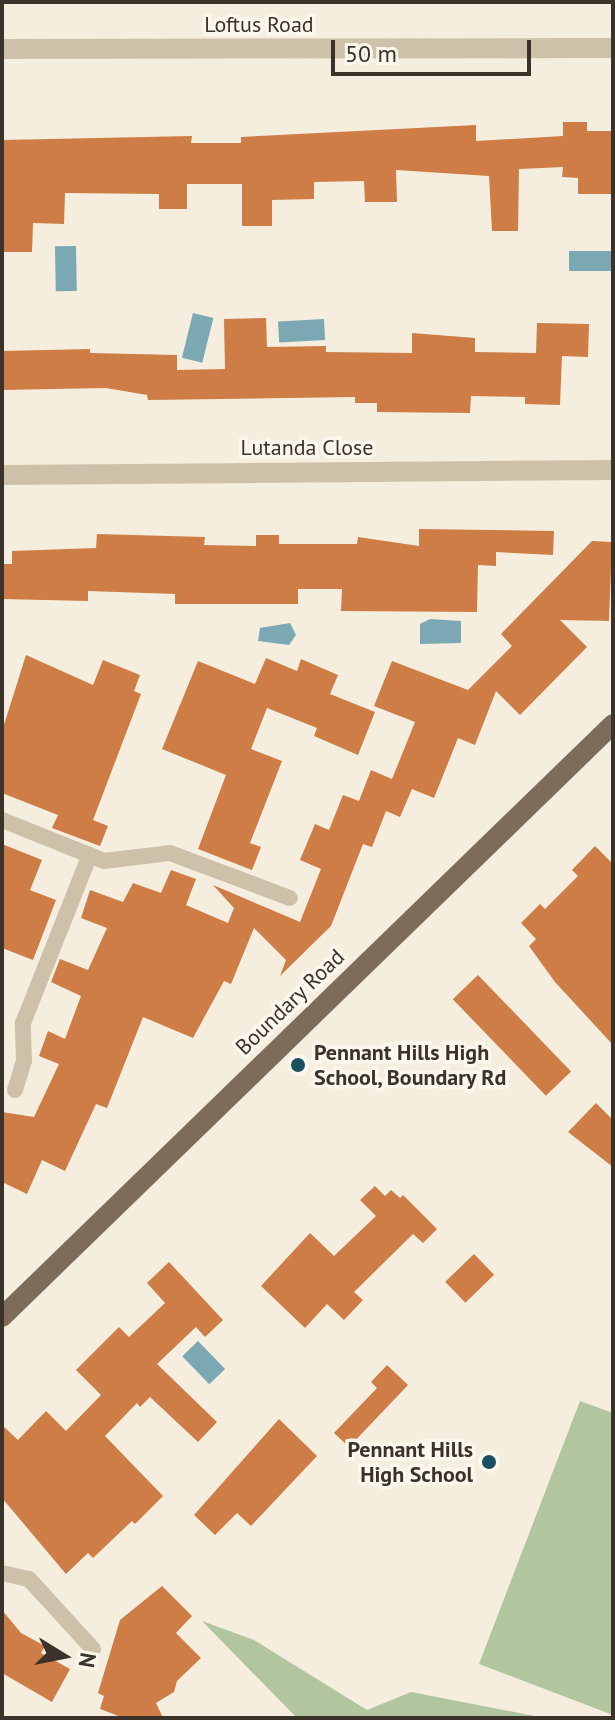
<!DOCTYPE html>
<html>
<head>
<meta charset="utf-8">
<style>
  body { margin:0 }
  #map { position:relative; width:615px; height:1720px; overflow:hidden; background:#f5eedf; font-family:"PT Sans",sans-serif }
  div>[style] { position:absolute }
  [style*='--x'] { left:calc(var(--x)*1px); top:calc(var(--y)*1px); width:calc(var(--w)*1px); rotate:calc(var(--a)*1deg) }
  .green>* { inset:0; background:#b1c59e }
  .water>* { inset:0; background:#7ca8b4; transform-origin:0 0 }
  .building>* { inset:0; background:#cd7d45; transform-origin:0 0 }
  .service>* { height:16px; margin:-8px; padding:0 8px; transform-origin:8px; border-radius:8px; background:#cec1aa }
  .minor>* { height:20px; margin:-10px; padding:0 10px; transform-origin:10px; border-radius:10px; background:#cec1aa }
  .primary>* { height:20px; margin:-10px; padding:0 10px; transform-origin:10px; border-radius:10px; background:#7e6c5a }
  .dots>* { width:22px; height:22px; translate:-50% -50%; box-sizing:border-box; border:4px solid #fbf7ed; border-radius:50% }
  span { translate:-50% -50%; white-space:nowrap; text-align:center; line-height:1.15; -webkit-text-stroke:7px #fbf7ed; paint-order:stroke }
  .street-label { font-size:22px; color:#3b322a }
  .poi-label { font-size:22px; color:#3b322a; font-weight:700 }
  .left { translate:0 -50%; text-align:left }
  .right { translate:-100% -50%; text-align:right }
  .frame { position:absolute; inset:0; border:4px solid #3b322a; pointer-events:none }
  .north { position:absolute; left:24px; top:1616px; width:80px; height:80px; -webkit-text-stroke:6px #fbf7ed; paint-order:stroke; rotate:100deg; font-size:22px; font-weight:700; line-height:32px; text-align:center; color:#3b322a }
  .north::after { content:''; display:block; margin:auto; width:28px; height:36px; background:#3b322a; clip-path:polygon(50% 0,100% 100%,50% 72%,0 100%) }
  .scale { position:absolute; left:331px; top:40px; width:200px; height:36px; box-sizing:border-box; border:4px solid #3b322a; border-top:0; padding-left:10px; font-size:24px; line-height:28px; white-space:nowrap; color:#3b322a; -webkit-text-stroke:6px #fbf7ed; paint-order:stroke }
</style>
</head>
<body>
<div id="map">
  <div class="green">
    <div style="clip-path:polygon(580px 1401px,613px 1413px,613px 1715px,479px 1664px)"></div>
    <div style="clip-path:polygon(202px 1621px,254px 1640px,367px 1710px,411px 1692px,545px 1718px,297px 1718px)"></div>
  </div>
  <div class="water">
    <div style="left:76px;top:246px;width:45px;height:21px;rotate:89deg"></div>
    <div style="left:613px;top:251px;width:20px;height:44px;rotate:90deg"></div>
    <div style="left:193px;top:313px;width:21px;height:46px;rotate:14deg"></div>
    <div style="left:324px;top:319px;width:21px;height:46px;rotate:87deg"></div>
    <div style="clip-path:polygon(430px 619px,461px 621px,461px 643px,420px 644px,420px 624px)"></div>
    <div style="clip-path:polygon(290px 623px,296px 635px,289px 645px,258px 641px,260px 628px)"></div>
    <div style="left:198px;top:1341px;width:39px;height:22px;rotate:46deg"></div>
  </div>
  <div class="building">
    <div style="clip-path:polygon(563px 122px,587px 122px,587px 131px,613px 131px,613px 194px,578px 194px,578px 178px,562px 177px,563px 167px,519px 169px,518px 231px,492px 231px,489px 176px,396px 170px,397px 202px,365px 202px,364px 181px,314px 182px,314px 199px,272px 200px,272px 226px,242px 226px,242px 184px,187px 184px,187px 209px,159px 209px,159px 194px,65px 193px,64px 224px,33px 223px,32px 252px,2px 252px,2px 140px,192px 136px,191px 143px,241px 143px,241px 137px,476px 125px,476px 141px,563px 136px)"></div>
    <div style="clip-path:polygon(266px 318px,267px 347px,326px 346px,326px 352px,412px 353px,412px 333px,475px 338px,475px 352px,536px 353px,537px 323px,589px 324px,588px 357px,562px 356px,560px 405px,525px 404px,525px 397px,471px 396px,470px 413px,377px 412px,377px 403px,355px 403px,355px 397px,148px 400px,147px 395px,106px 388px,2px 390px,2px 351px,90px 349px,90px 353px,177px 355px,177px 370px,225px 369px,224px 319px)"></div>
    <div style="clip-path:polygon(419px 529px,554px 531px,553px 555px,496px 552px,496px 566px,478px 565px,477px 612px,341px 611px,342px 589px,298px 589px,298px 604px,175px 604px,175px 594px,88px 591px,88px 601px,2px 599px,2px 564px,12px 564px,12px 551px,96px 548px,97px 534px,205px 537px,204px 545px,256px 546px,256px 535px,279px 535px,279px 544px,357px 544px,358px 537px,419px 546px)"></div>
    <div style="clip-path:polygon(592px 541px,612px 542px,609px 621px,560px 620px,587px 647px,520px 715px,496px 691px,475px 745px,458px 738px,434px 798px,412px 789px,400px 817px,386px 811px,372px 847px,363px 844px,331px 926px,280px 976px,286px 960px,254px 928px,231px 984px,224px 981px,193px 1038px,143px 1017px,107px 1108px,96px 1104px,65px 1171px,42px 1160px,27px 1194px,2px 1182px,2px 1112px,34px 1117px,59px 1064px,39px 1056px,48px 1031px,65px 1039px,81px 996px,51px 982px,60px 959px,88px 970px,107px 928px,81px 918px,90px 890px,123px 902px,133px 883px,161px 893px,171px 870px,196px 879px,186px 905px,228px 923px,234px 908px,213px 885px,300px 922px,321px 869px,300px 860px,315px 824px,329px 830px,343px 795px,359px 801px,371px 770px,392px 779px,415px 722px,374px 706px,392px 661px,468px 690px,512px 646px,501px 634px)"></div>
    <div style="clip-path:polygon(26px 655px,93px 685px,103px 660px,140px 675px,134px 691px,141px 694px,93px 820px,108px 826px,100px 846px,52px 828px,58px 815px,2px 793px,2px 731px)"></div>
    <div style="clip-path:polygon(266px 658px,297px 671px,301px 659px,338px 675px,330px 694px,375px 712px,358px 755px,314px 736px,317px 728px,267px 708px,251px 749px,282px 761px,250px 843px,261px 847px,252px 870px,198px 849px,226px 775px,162px 749px,198px 661px,255px 684px)"></div>
    <div style="clip-path:polygon(2px 844px,42px 860px,30px 890px,56px 900px,33px 960px,2px 948px)"></div>
    <div style="clip-path:polygon(595px 846px,613px 864px,613px 1045px,555px 982px,529px 946px,536px 939px,521px 923px,540px 904px,545px 909px,578px 876px,572px 870px)"></div>
    <div style="left:478px;top:975px;width:134px;height:35px;rotate:46deg"></div>
    <div style="clip-path:polygon(596px 1103px,613px 1120px,613px 1167px,568px 1132px)"></div>
    <div style="clip-path:polygon(375px 1186px,385px 1196px,391px 1190px,400px 1198px,403px 1195px,437px 1229px,423px 1243px,413px 1234px,354px 1292px,363px 1300px,344px 1320px,327px 1304px,305px 1328px,261px 1286px,310px 1233px,334px 1256px,376px 1216px,360px 1200px)"></div>
    <div style="left:474px;top:1254px;width:29px;height:40px;rotate:46deg"></div>
    <div style="clip-path:polygon(169px 1262px,223px 1320px,205px 1337px,196px 1327px,157px 1364px,217px 1422px,198px 1442px,150px 1397px,140px 1407px,137px 1403px,105px 1436px,163px 1496px,135px 1524px,132px 1521px,93px 1558px,88px 1553px,66px 1574px,2px 1498px,2px 1425px,18px 1440px,46px 1411px,66px 1431px,101px 1395px,76px 1370px,119px 1327px,129px 1337px,165px 1303px,147px 1283px)"></div>
    <div style="clip-path:polygon(387px 1365px,408px 1385px,349px 1447px,334px 1433px,377px 1388px,371px 1382px)"></div>
    <div style="clip-path:polygon(279px 1419px,317px 1456px,251px 1526px,237px 1513px,215px 1535px,194px 1515px)"></div>
    <div style="clip-path:polygon(162px 1586px,192px 1616px,176px 1633px,201px 1658px,177px 1681px,174px 1692px,156px 1703px,163px 1718px,124px 1718px,100px 1709px,104px 1696px,98px 1693px,120px 1620px)"></div>
    <div style="clip-path:polygon(2px 1610px,21px 1633px,45px 1646px,41px 1653px,70px 1669px,52px 1702px,2px 1673px)"></div>
  </div>
  <div class="service">
    <div style="--x:2;--y:820;--w:110;--a:21.9"></div>
    <div style="--x:104;--y:861;--w:66;--a:-6.9"></div>
    <div style="--x:170;--y:853;--w:128;--a:20.6"></div>
    <div style="--x:15;--y:1090;--w:31;--a:-73"></div>
    <div style="--x:24;--y:1060;--w:37;--a:-92"></div>
    <div style="--x:23;--y:1023;--w:181;--a:-68.3"></div>
    <div style="--x:2;--y:1573;--w:28;--a:13"></div>
    <div style="--x:29;--y:1579;--w:95;--a:47.6"></div>
  </div>
  <div class="minor">
    <div style="--x:2;--y:49;--w:611;--a:-0.09"></div>
    <div style="--x:2;--y:475;--w:611;--a:-0.47"></div>
  </div>
  <div class="primary">
    <div style="--x:2;--y:1317;--w:851;--a:-44.14"></div>
  </div>
  <div class="dots">
    <div style="left:298px;top:1065px;background:#1c5060"></div>
    <div style="left:489px;top:1462px;background:#1c5060"></div>
  </div>
  <div class="street-label">
    <span style="left:259px;top:25px">Loftus Road</span>
    <span style="left:307px;top:448px">Lutanda Close</span>
    <span style="left:290px;top:1002px;rotate:-44deg">Boundary Road</span>
  </div>
  <div class="poi-label">
    <span class="left" style="left:314px;top:1065px">Pennant Hills High<br>School, Boundary Rd</span>
    <span class="right" style="left:473px;top:1462px">Pennant Hills<br>High School</span>
  </div>
  <div class="frame"></div>
  <div class="north">N</div>
  <div class="scale">50 m</div>
</div>
</body>
</html>
